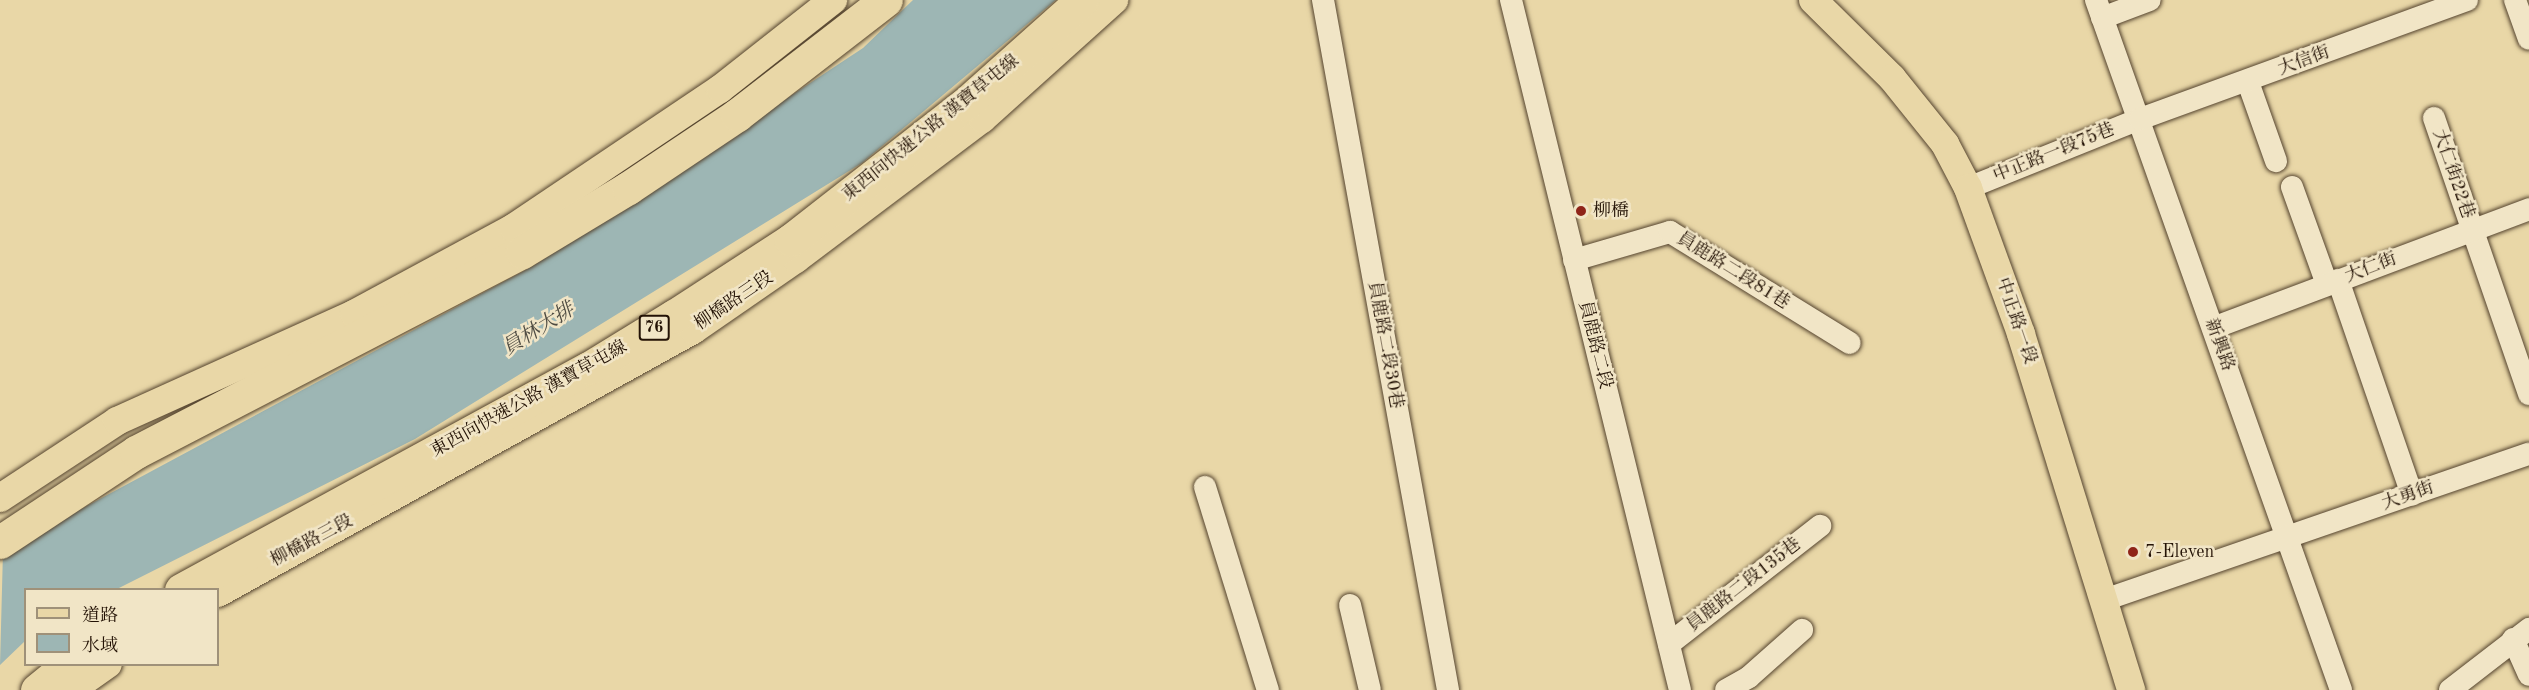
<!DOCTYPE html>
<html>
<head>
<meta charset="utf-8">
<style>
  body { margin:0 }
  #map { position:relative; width:2529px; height:690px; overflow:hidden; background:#e9d7a7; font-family:"Old Standard TT","Noto Serif TC",serif }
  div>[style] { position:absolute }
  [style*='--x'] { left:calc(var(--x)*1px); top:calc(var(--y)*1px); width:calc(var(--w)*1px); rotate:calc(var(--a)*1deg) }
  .water>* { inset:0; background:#9db6b4 }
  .roads { filter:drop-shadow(0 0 2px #54432e) drop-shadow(0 0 2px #54432e) }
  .minor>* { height:22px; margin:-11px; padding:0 11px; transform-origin:11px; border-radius:11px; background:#f1e5c6 }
  .major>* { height:28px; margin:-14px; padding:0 14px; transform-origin:14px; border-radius:14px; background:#e9d7a7 }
  .highway>* { height:33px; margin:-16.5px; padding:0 16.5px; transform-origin:16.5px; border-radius:16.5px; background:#e9d7a7 }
  .dots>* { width:16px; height:16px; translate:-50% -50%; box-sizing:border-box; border:3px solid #f1e5c6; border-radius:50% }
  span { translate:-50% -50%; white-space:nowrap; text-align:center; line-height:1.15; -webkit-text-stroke:5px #f1e5c6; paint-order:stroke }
  .shield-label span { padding:2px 4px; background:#f1e5c6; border:2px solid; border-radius:4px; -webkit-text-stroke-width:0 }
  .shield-label { font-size:16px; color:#231205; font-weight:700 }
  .street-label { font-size:18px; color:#231205 }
  .poi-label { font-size:18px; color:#231205 }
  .left { translate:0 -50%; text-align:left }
  .water-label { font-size:20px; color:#4e4b42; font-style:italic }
  .legend { position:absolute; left:24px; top:588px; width:195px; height:78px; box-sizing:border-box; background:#f1e5c6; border:2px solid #9f9179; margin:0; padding:8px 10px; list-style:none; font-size:18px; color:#231205 }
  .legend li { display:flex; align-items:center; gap:12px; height:30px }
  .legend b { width:30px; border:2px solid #9f9179 }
</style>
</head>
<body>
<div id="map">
  <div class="water">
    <div style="clip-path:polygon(913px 0,1056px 0,862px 163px,415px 439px,117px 589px,26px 590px,25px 641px,0 665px,3px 551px,533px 266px,863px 48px)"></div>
  </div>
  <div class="roads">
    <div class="minor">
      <div style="--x:1323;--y:0;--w:701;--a:79.73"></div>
      <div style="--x:1511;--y:0;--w:710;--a:76.24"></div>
      <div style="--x:2096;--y:0;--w:732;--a:70.45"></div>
      <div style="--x:2515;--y:0;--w:41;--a:70.3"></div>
      <div style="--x:2102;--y:18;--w:51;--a:-20.6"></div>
      <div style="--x:2248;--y:82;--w:84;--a:70.5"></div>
      <div style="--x:2434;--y:118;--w:292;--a:71"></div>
      <div style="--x:2292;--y:187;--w:103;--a:70.2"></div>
      <div style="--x:1968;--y:188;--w:185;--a:-21.9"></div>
      <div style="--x:2140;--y:119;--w:348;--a:-20"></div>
      <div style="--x:1574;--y:260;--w:100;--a:-16.3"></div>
      <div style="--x:1670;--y:232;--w:211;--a:31.7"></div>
      <div style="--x:2338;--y:280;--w:227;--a:71"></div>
      <div style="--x:2213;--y:328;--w:338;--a:-20.6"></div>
      <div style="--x:1205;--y:487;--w:213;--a:72.8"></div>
      <div style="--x:2104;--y:600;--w:449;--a:-19"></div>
      <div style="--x:1350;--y:605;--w:87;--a:76.8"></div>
      <div style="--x:2513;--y:639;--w:39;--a:66"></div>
      <div style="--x:1669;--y:644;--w:192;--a:-38"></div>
      <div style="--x:1726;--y:690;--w:26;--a:-29"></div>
      <div style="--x:1749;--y:677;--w:71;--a:-41.6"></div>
      <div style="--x:2450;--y:690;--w:100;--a:-37.7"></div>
    </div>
    <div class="major">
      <div style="--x:1813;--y:0;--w:111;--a:44.6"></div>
      <div style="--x:1892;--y:78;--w:85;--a:51.2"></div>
      <div style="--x:1945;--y:144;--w:50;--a:62.4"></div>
      <div style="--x:1968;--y:188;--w:155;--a:70"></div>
      <div style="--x:2021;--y:334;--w:373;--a:72.8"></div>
      <div style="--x:0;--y:498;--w:140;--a:-33.3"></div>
      <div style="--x:117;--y:421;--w:260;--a:-24.3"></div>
      <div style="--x:354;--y:314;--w:181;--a:-28.4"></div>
      <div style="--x:513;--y:228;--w:249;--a:-33.9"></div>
      <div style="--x:720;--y:89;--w:144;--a:-38.2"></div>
      <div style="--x:218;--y:593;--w:543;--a:-28.97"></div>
      <div style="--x:693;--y:330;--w:125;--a:-34.6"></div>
      <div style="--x:796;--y:259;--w:233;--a:-37"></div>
      <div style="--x:982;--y:119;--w:178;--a:-42"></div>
      <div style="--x:71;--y:690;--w:45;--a:-35.1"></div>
    </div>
    <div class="highway">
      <div style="--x:0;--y:542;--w:163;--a:-33.5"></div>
      <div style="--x:136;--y:452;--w:435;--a:-27.4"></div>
      <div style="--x:522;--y:252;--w:124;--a:-31.1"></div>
      <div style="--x:628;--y:188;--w:131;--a:-33.8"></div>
      <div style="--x:737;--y:115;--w:188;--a:-37.7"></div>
      <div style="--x:181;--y:590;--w:464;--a:-28.6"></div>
      <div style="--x:589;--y:368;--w:100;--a:-31.5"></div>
      <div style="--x:674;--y:316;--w:140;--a:-33"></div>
      <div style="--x:791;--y:240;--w:219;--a:-38"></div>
      <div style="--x:964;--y:105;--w:158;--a:-41.7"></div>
      <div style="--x:37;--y:690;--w:41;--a:-39.1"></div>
    </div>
  </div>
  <div class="dots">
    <div style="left:1581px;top:211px;background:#8f2418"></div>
    <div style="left:2133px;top:552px;background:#8f2418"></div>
  </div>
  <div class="shield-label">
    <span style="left:654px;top:328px">76</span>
  </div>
  <div class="street-label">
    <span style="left:2304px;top:61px;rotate:-20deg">大信街</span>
    <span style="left:931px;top:128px;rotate:-39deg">東西向快速公路 漢寶草屯線</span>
    <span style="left:2054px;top:153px;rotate:-22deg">中正路一段75巷</span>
    <span style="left:2453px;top:174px;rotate:71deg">大仁街22巷</span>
    <span style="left:2371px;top:268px;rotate:-21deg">大仁街</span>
    <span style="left:1733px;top:271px;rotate:32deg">員鹿路二段81巷</span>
    <span style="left:734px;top:301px;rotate:-34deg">柳橋路三段</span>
    <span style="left:2016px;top:321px;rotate:71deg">中正路一段</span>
    <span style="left:1385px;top:345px;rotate:80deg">員鹿路二段30巷</span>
    <span style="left:1595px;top:345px;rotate:76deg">員鹿路二段</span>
    <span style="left:2219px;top:345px;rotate:70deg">新興路</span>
    <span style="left:529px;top:399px;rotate:-29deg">東西向快速公路 漢寶草屯線</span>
    <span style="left:2408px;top:496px;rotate:-19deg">大勇街</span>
    <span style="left:312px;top:541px;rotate:-28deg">柳橋路三段</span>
    <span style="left:1744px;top:585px;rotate:-38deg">員鹿路二段135巷</span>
  </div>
  <div class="poi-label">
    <span class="left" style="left:1593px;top:211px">柳橋</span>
    <span class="left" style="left:2145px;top:552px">7-Eleven</span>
  </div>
  <div class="water-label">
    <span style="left:539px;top:330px;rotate:-32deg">員林大排</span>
  </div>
  <ul class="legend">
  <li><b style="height:8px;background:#e9d7a7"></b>道路</li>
  <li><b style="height:16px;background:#9db6b4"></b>水域</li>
  </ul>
</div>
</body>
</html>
